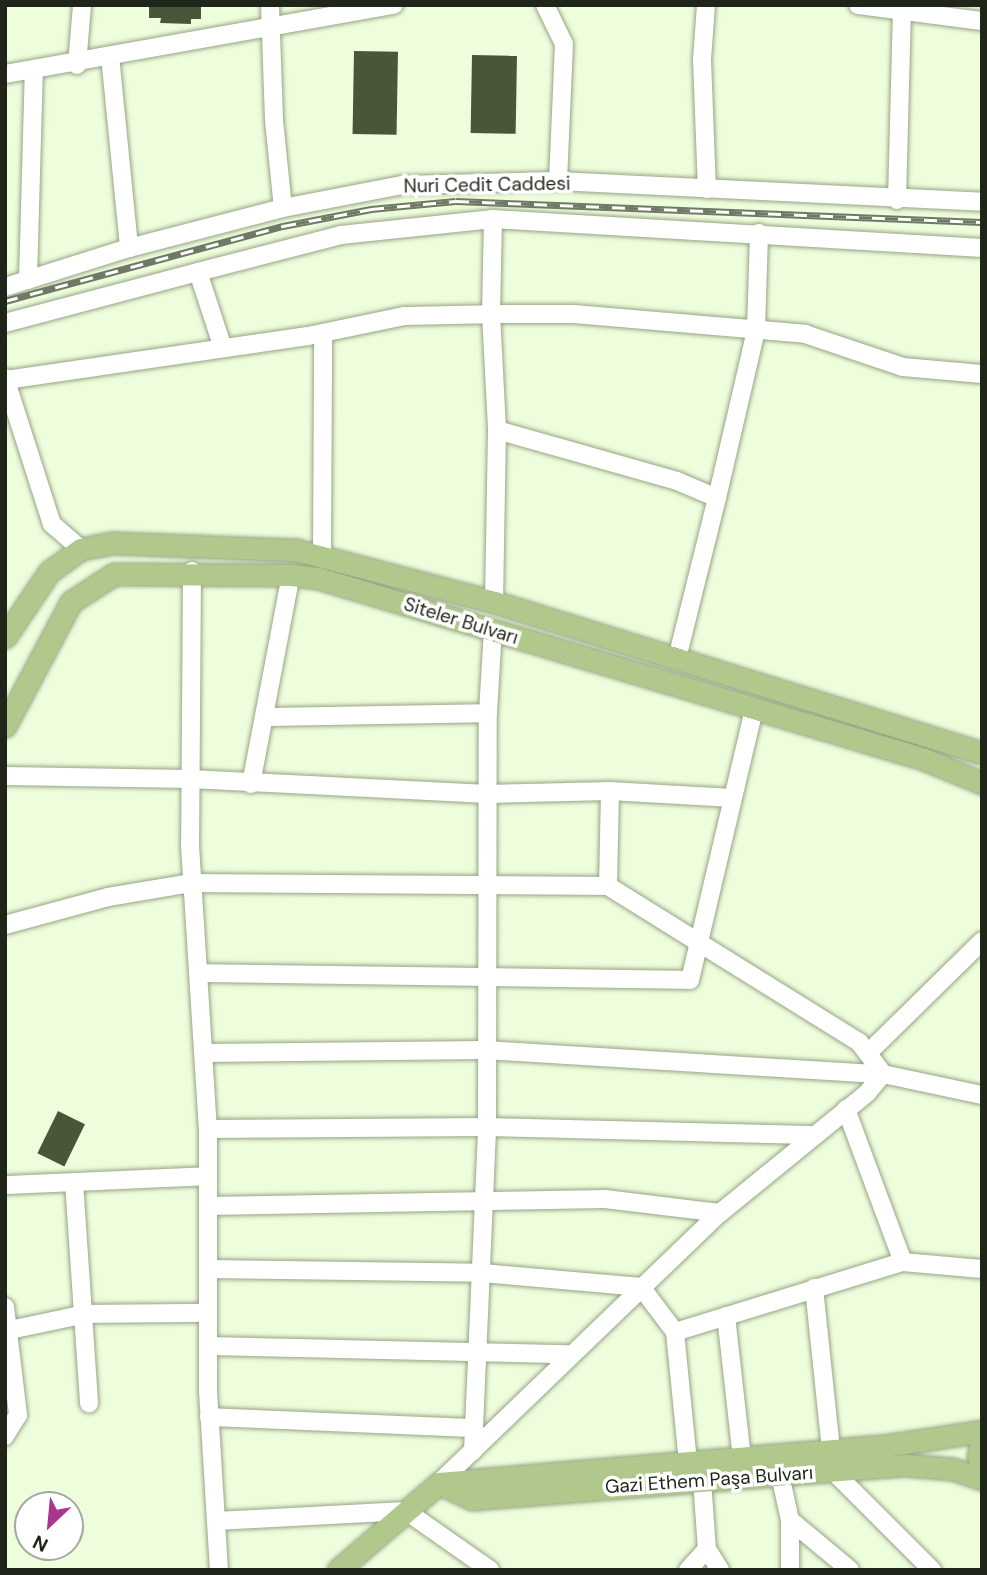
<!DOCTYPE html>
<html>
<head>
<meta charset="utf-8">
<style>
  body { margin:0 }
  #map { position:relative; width:987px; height:1575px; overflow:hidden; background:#eefddc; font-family:"DM Sans",sans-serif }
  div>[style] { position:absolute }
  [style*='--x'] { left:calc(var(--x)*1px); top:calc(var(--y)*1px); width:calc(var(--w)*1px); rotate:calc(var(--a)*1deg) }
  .building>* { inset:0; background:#4a563a; transform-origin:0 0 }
  .roads { filter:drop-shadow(0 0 2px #96a485) drop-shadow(0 0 2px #96a485) }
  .minor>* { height:18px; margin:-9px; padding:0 9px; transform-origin:9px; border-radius:9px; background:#fff }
  .major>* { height:21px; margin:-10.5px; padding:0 10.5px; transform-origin:10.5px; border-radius:10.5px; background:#b1c88c }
  .rail>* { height:7px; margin-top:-3.5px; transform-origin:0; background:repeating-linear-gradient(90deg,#fff 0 13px,#707965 0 26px); box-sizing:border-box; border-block:2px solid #707965 }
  span { translate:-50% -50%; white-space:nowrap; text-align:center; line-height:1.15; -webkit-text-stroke:7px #fff; paint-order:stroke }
  .street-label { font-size:19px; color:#1f2519 }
  .frame { position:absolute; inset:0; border:7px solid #1f2519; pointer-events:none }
  .north { position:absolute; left:14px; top:1491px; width:70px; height:70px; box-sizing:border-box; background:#fff; border:2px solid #a5a8a3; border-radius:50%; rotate:206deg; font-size:19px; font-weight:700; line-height:28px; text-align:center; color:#1f2519 }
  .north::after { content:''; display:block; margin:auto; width:24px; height:32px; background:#a8358f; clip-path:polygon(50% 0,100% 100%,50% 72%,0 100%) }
</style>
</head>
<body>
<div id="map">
  <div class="building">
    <div style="clip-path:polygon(149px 5px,201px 5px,201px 19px,191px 19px,191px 24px,160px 23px,161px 18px,149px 18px)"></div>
    <div style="left:354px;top:51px;width:44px;height:83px;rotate:1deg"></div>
    <div style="left:472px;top:55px;width:45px;height:78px;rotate:1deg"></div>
    <div style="left:58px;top:1111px;width:30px;height:47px;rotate:26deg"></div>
  </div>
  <div class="roads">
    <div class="minor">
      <div style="--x:270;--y:5;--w:115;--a:88"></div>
      <div style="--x:274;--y:120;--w:88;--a:84.2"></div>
      <div style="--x:545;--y:5;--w:43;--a:64"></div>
      <div style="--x:564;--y:44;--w:137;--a:92.5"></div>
      <div style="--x:706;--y:5;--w:55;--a:94.2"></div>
      <div style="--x:702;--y:60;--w:129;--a:87.8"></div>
      <div style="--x:858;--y:5;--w:125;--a:7.4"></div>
      <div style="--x:110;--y:56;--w:193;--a:84.3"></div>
      <div style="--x:77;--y:65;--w:60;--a:-85.2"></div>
      <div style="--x:5;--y:74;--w:395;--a:-10.1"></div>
      <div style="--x:897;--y:200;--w:189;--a:-88.5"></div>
      <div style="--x:493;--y:219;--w:95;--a:91.2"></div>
      <div style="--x:491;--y:314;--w:116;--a:87"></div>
      <div style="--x:497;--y:430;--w:172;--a:91"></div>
      <div style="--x:198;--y:272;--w:148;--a:-14.5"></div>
      <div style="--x:341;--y:235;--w:153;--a:-6"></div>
      <div style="--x:493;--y:219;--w:490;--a:3.4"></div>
      <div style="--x:28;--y:280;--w:209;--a:-88.4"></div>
      <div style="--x:5;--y:287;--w:130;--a:-17.5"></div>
      <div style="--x:129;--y:248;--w:159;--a:-14.6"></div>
      <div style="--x:283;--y:208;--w:122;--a:-10.9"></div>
      <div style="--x:403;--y:185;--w:155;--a:-1.5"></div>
      <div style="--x:558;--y:181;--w:425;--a:2.8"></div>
      <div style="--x:5;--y:323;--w:200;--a:-14.8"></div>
      <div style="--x:198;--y:272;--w:80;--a:71.8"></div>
      <div style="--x:5;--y:378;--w:153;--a:72.2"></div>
      <div style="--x:52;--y:524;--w:38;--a:41"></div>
      <div style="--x:6;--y:380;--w:305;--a:-8.3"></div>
      <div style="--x:308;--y:336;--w:99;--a:-11.7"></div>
      <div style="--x:405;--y:316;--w:95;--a:-1.2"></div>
      <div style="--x:500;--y:314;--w:74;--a:0"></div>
      <div style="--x:574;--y:314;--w:232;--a:4.9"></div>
      <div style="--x:805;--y:334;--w:103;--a:18.6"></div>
      <div style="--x:903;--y:367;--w:79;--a:5.1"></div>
      <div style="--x:497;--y:430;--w:187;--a:15.8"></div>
      <div style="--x:677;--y:481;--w:43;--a:23"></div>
      <div style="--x:717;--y:498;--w:165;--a:104"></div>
      <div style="--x:717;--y:498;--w:172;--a:-76.9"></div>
      <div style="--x:756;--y:330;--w:97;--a:-88.2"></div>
      <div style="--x:322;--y:556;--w:223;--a:-89.7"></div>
      <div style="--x:192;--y:571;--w:274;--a:90.4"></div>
      <div style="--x:190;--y:845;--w:285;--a:86.4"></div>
      <div style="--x:208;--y:1129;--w:262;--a:90"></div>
      <div style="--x:208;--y:1391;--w:179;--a:86.5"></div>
      <div style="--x:264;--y:717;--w:224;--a:-1"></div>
      <div style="--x:5;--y:776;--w:185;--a:0.9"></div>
      <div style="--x:190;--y:779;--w:298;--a:2.9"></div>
      <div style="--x:488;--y:794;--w:122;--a:-1.4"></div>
      <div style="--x:610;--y:791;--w:122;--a:3.3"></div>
      <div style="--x:251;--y:784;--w:213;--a:-79.2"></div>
      <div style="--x:608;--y:886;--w:95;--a:-88.8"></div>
      <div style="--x:5;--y:925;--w:107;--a:-15.2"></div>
      <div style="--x:108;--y:897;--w:85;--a:-9.5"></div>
      <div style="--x:192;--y:883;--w:416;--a:0.4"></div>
      <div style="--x:608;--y:886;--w:296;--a:31.9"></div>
      <div style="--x:859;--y:1042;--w:40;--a:53"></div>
      <div style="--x:883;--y:1074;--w:101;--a:12"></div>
      <div style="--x:198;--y:973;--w:492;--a:0.8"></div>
      <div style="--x:690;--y:980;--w:278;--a:-76.7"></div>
      <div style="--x:204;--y:1053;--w:281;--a:-0.6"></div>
      <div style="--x:485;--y:1050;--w:399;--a:3.5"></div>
      <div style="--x:868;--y:1053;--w:160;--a:-44.5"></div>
      <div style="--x:846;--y:1109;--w:163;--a:69.6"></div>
      <div style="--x:208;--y:1129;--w:279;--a:-0.4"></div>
      <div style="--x:487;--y:1127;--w:323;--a:1.4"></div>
      <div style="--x:74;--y:1182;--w:222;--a:86.1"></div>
      <div style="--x:5;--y:1185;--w:203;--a:-2.5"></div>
      <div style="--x:208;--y:1206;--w:397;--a:-1"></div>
      <div style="--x:605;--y:1199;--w:116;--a:6.9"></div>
      <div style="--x:208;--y:1269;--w:274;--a:0.8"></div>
      <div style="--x:482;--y:1273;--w:160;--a:5"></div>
      <div style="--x:641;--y:1287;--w:56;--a:52.9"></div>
      <div style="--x:675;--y:1332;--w:131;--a:84.3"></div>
      <div style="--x:814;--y:1288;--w:164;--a:84"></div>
      <div style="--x:5;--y:1307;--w:109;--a:83.1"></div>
      <div style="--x:18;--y:1415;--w:25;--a:122"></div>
      <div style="--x:726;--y:1316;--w:143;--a:83.6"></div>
      <div style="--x:5;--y:1331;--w:83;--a:-11.9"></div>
      <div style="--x:86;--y:1314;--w:122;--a:-0.5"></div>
      <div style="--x:675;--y:1332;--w:239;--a:-17.1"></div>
      <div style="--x:903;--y:1262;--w:79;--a:5.1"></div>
      <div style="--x:208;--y:1346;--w:361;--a:1.3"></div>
      <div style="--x:209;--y:1417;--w:265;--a:2.4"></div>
      <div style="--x:473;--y:1451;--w:324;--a:-87.5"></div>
      <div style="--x:487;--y:1127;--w:414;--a:-89.9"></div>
      <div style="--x:488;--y:713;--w:83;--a:-86.6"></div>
      <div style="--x:833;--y:1471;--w:140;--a:45"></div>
      <div style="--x:780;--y:1475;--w:46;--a:77.5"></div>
      <div style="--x:790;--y:1520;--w:50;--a:90"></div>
      <div style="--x:702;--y:1480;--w:69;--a:85.9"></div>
      <div style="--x:707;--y:1549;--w:25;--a:58"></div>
      <div style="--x:439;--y:1483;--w:390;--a:-43.9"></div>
      <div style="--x:720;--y:1213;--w:190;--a:-39.2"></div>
      <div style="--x:867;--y:1093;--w:25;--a:-50"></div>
      <div style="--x:790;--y:1520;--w:78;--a:39.8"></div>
      <div style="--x:216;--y:1521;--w:190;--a:-3"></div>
      <div style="--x:406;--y:1511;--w:103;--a:35.1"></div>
      <div style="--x:688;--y:1570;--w:28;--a:-48"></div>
    </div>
    <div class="major">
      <div style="--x:5;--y:637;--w:78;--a:-55.9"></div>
      <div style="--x:49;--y:572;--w:39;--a:-36"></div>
      <div style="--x:81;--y:549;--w:32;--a:-11"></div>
      <div style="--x:112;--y:543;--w:184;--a:2.2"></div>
      <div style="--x:296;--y:550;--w:205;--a:14.7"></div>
      <div style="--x:494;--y:602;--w:511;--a:17.19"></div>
      <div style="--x:5;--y:726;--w:140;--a:-62"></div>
      <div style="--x:71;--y:602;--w:51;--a:-33.1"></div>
      <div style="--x:114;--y:574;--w:177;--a:0.3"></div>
      <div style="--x:291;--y:575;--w:27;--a:6"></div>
      <div style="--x:318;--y:578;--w:632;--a:16.63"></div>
      <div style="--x:924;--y:759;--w:63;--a:22.5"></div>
      <div style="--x:982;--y:1440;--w:16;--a:104"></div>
      <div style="--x:978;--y:1456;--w:14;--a:73"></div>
      <div style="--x:440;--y:1484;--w:35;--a:25"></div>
      <div style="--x:472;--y:1499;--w:435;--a:-4.5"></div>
      <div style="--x:906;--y:1465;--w:47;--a:4.9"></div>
      <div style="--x:953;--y:1469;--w:31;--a:19"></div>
      <div style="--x:338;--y:1570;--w:133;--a:-40.7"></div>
      <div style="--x:439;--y:1483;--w:447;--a:-4.8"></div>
      <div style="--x:884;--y:1446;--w:99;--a:-8.7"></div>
    </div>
  </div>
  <div class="rail">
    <div style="--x:5;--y:301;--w:288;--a:-15.1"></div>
    <div style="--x:283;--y:226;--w:90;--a:-10.9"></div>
    <div style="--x:371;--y:209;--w:85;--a:-5.4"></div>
    <div style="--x:456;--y:201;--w:526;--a:2.29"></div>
  </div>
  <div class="street-label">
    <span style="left:487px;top:185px;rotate:-1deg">Nuri Cedit Caddesi</span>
    <span style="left:461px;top:621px;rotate:17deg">Siteler Bulvarı</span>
    <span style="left:709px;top:1480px;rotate:-4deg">Gazi Ethem Paşa Bulvarı</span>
  </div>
  <div class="frame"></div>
  <div class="north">N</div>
</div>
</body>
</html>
